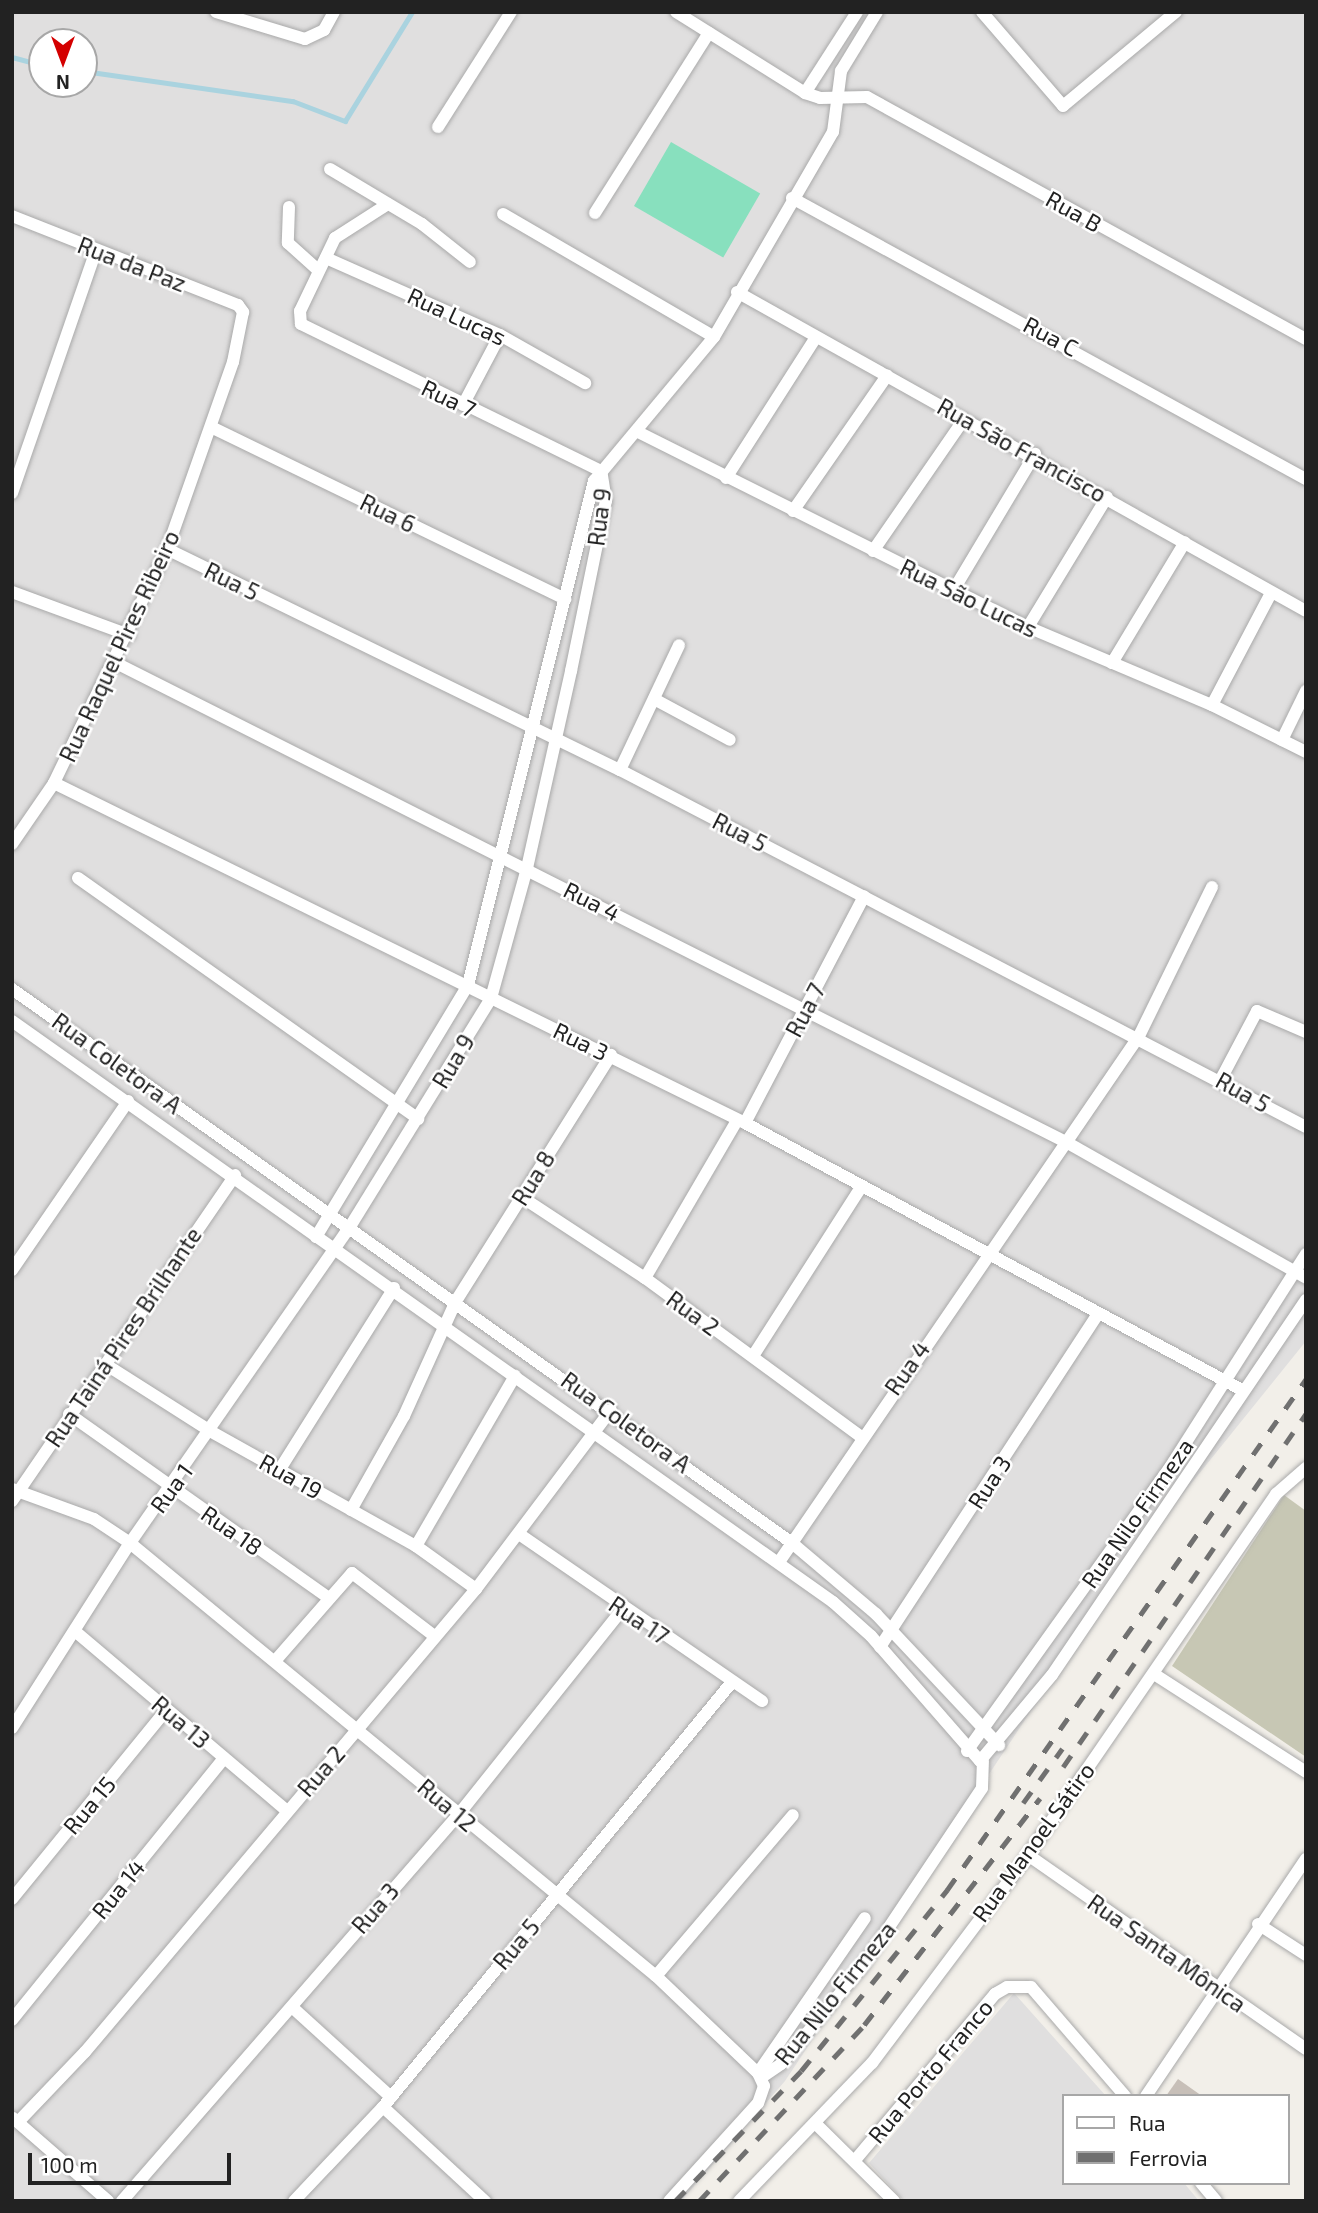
<!DOCTYPE html>
<html>
<head>
<meta charset="utf-8">
<style>
  body { margin:0 }
  #map { position:relative; width:1318px; height:2213px; overflow:hidden; background:#f2efe9; font-family:"Exo 2",sans-serif }
  div>[style] { position:absolute }
  [style*='--x'] { left:calc(var(--x)*1px); top:calc(var(--y)*1px); width:calc(var(--w)*1px); rotate:calc(var(--a)*1deg) }
  .residential>* { inset:0; background:#e0dfdf }
  .construction>* { inset:0; background:#c7c7b4 }
  .pitch>* { inset:0; background:#88e0be; transform-origin:0 0 }
  .stream>* { height:4.5px; margin:-2.25px; padding:0 2.25px; transform-origin:2.25px; border-radius:2.25px; background:#aad3df }
  .building>* { inset:0; background:#c7bfb8 }
  .roads { filter:drop-shadow(0 0 2px #a9a9a9) drop-shadow(0 0 2px #a9a9a9) }
  .street>* { height:12px; margin:-6px; padding:0 6px; transform-origin:6px; border-radius:6px; background:#fff }
  .rail>* { height:4.5px; margin-top:-2.25px; transform-origin:0; background:repeating-linear-gradient(90deg,#707070 0 14px,transparent 0 28px) }
  span { translate:-50% -50%; white-space:nowrap; text-align:center; line-height:1.15; -webkit-text-stroke:5px #fff; paint-order:stroke }
  .street-label { font-size:23px; color:#222 }
  .frame { position:absolute; inset:0; border:14px solid #222; pointer-events:none }
  .legend { position:absolute; left:1062px; top:2094px; width:228px; height:91px; box-sizing:border-box; background:#fff; border:2px solid #a7a7a7; margin:0; padding:9px 12px; list-style:none; font-size:21px; color:#222 }
  .legend li { display:flex; align-items:center; gap:14px; height:35px }
  .legend b { width:35px; border:2px solid #a7a7a7 }
  .north { position:absolute; left:28px; top:28px; width:70px; height:70px; box-sizing:border-box; background:#fff; border:2px solid #a7a7a7; border-radius:50%; rotate:180deg; font-size:19px; font-weight:700; line-height:28px; text-align:center; color:#222 }
  .north::after { content:''; display:block; margin:auto; width:24px; height:32px; background:#d40000; clip-path:polygon(50% 0,100% 100%,50% 72%,0 100%) }
  .scale { position:absolute; left:28px; top:2153px; width:203px; height:32px; box-sizing:border-box; border:4px solid #222; border-top:0; padding-left:9px; font-size:21px; line-height:24px; white-space:nowrap; color:#222; -webkit-text-stroke:5px #fff; paint-order:stroke }
</style>
</head>
<body>
<div id="map">
  <div class="residential">
    <div style="clip-path:polygon(evenodd,12px 12px,1306px 12px,1306px 1341px,1140px 1547px,785px 2081px,681px 2201px,12px 2201px,12px 12px,42px 42px,84px 42px,84px 84px,42px 84px,42px 42px)"></div>
    <div style="clip-path:polygon(1014px 1993px,1106px 2096px,1064px 2096px,1064px 2183px,1184px 2183px,1199px 2201px,904px 2201px,869px 2163px)"></div>
  </div>
  <div class="construction">
    <div style="clip-path:polygon(1284px 1495px,1306px 1511px,1306px 1757px,1172px 1666px)"></div>
  </div>
  <div class="pitch">
    <div style="left:671px;top:142px;width:103px;height:74px;rotate:30deg"></div>
  </div>
  <div class="stream">
    <div style="--x:12;--y:57;--w:31;--a:15"></div>
    <div style="--x:84;--y:71;--w:211;--a:8.2"></div>
    <div style="--x:293;--y:101;--w:56;--a:21"></div>
    <div style="--x:345;--y:121;--w:128;--a:-58.4"></div>
  </div>
  <div class="building">
    <div style="clip-path:polygon(1178px 2079px,1202px 2096px,1166px 2096px)"></div>
  </div>
  <div class="roads">
    <div class="street">
      <div style="--x:216;--y:12;--w:93;--a:16.9"></div>
      <div style="--x:305;--y:39;--w:21;--a:-25"></div>
      <div style="--x:324;--y:30;--w:21;--a:-61"></div>
      <div style="--x:676;--y:12;--w:152;--a:32.1"></div>
      <div style="--x:805;--y:93;--w:16;--a:18"></div>
      <div style="--x:820;--y:98;--w:47;--a:-1.2"></div>
      <div style="--x:867;--y:97;--w:501;--a:28.87"></div>
      <div style="--x:982;--y:12;--w:124;--a:49.2"></div>
      <div style="--x:1063;--y:106;--w:147;--a:-39.8"></div>
      <div style="--x:805;--y:93;--w:96;--a:-57.3"></div>
      <div style="--x:438;--y:127;--w:136;--a:-57.6"></div>
      <div style="--x:330;--y:169;--w:107;--a:30.9"></div>
      <div style="--x:422;--y:224;--w:61;--a:38.4"></div>
      <div style="--x:792;--y:198;--w:586;--a:28.67"></div>
      <div style="--x:388;--y:204;--w:63;--a:147.3"></div>
      <div style="--x:335;--y:238;--w:81;--a:115.6"></div>
      <div style="--x:300;--y:311;--w:13;--a:86"></div>
      <div style="--x:301;--y:324;--w:334;--a:26.1"></div>
      <div style="--x:289;--y:207;--w:36;--a:92"></div>
      <div style="--x:288;--y:243;--w:40;--a:42"></div>
      <div style="--x:595;--y:213;--w:213;--a:-57.7"></div>
      <div style="--x:503;--y:214;--w:244;--a:30.2"></div>
      <div style="--x:12;--y:216;--w:243;--a:21.5"></div>
      <div style="--x:238;--y:305;--w:9;--a:54"></div>
      <div style="--x:243;--y:312;--w:51;--a:101.3"></div>
      <div style="--x:233;--y:362;--w:198;--a:109.4"></div>
      <div style="--x:167;--y:549;--w:260;--a:115.8"></div>
      <div style="--x:54;--y:783;--w:74;--a:124.5"></div>
      <div style="--x:326;--y:258;--w:190;--a:23.9"></div>
      <div style="--x:500;--y:335;--w:98;--a:29.5"></div>
      <div style="--x:737;--y:292;--w:652;--a:29.28"></div>
      <div style="--x:463;--y:405;--w:79;--a:-62.1"></div>
      <div style="--x:211;--y:427;--w:394;--a:25.9"></div>
      <div style="--x:638;--y:432;--w:436;--a:26.6"></div>
      <div style="--x:1028;--y:627;--w:200;--a:23"></div>
      <div style="--x:1212;--y:705;--w:105;--a:26.6"></div>
      <div style="--x:726;--y:478;--w:167;--a:-57.4"></div>
      <div style="--x:12;--y:493;--w:257;--a:-70.9"></div>
      <div style="--x:793;--y:511;--w:165;--a:-55.2"></div>
      <div style="--x:167;--y:549;--w:504;--a:26.01"></div>
      <div style="--x:620;--y:770;--w:773;--a:27.49"></div>
      <div style="--x:873;--y:551;--w:160;--a:-55.4"></div>
      <div style="--x:953;--y:591;--w:160;--a:-59.1"></div>
      <div style="--x:12;--y:592;--w:125;--a:20.2"></div>
      <div style="--x:1028;--y:627;--w:152;--a:-58.7"></div>
      <div style="--x:116;--y:663;--w:1064;--a:26.76"></div>
      <div style="--x:1066;--y:1142;--w:276;--a:29.5"></div>
      <div style="--x:1112;--y:663;--w:141;--a:-58.9"></div>
      <div style="--x:654;--y:699;--w:86;--a:28.3"></div>
      <div style="--x:1212;--y:705;--w:127;--a:-62.2"></div>
      <div style="--x:1282;--y:740;--w:55;--a:-63.9"></div>
      <div style="--x:620;--y:770;--w:138;--a:-64.7"></div>
      <div style="--x:54;--y:783;--w:770;--a:26.2"></div>
      <div style="--x:745;--y:1123;--w:566;--a:28.24"></div>
      <div style="--x:78;--y:878;--w:417;--a:35.3"></div>
      <div style="--x:12;--y:989;--w:957;--a:35.38"></div>
      <div style="--x:792;--y:1543;--w:110;--a:40.2"></div>
      <div style="--x:876;--y:1614;--w:180;--a:46.8"></div>
      <div style="--x:12;--y:1021;--w:1006;--a:35.29"></div>
      <div style="--x:833;--y:1602;--w:51;--a:41.8"></div>
      <div style="--x:871;--y:1636;--w:166;--a:48.9"></div>
      <div style="--x:980;--y:1761;--w:112;--a:-50.1"></div>
      <div style="--x:1052;--y:1675;--w:453;--a:-55.9"></div>
      <div style="--x:1221;--y:1079;--w:77;--a:-62.1"></div>
      <div style="--x:1257;--y:1011;--w:53;--a:23.2"></div>
      <div style="--x:745;--y:1123;--w:256;--a:-62.3"></div>
      <div style="--x:520;--y:1196;--w:149;--a:33.3"></div>
      <div style="--x:645;--y:1278;--w:267;--a:36.3"></div>
      <div style="--x:316;--y:1237;--w:294;--a:-58.9"></div>
      <div style="--x:468;--y:985;--w:520;--a:-75.96"></div>
      <div style="--x:594;--y:481;--w:187;--a:-50.2"></div>
      <div style="--x:714;--y:337;--w:237;--a:-59.9"></div>
      <div style="--x:833;--y:132;--w:62;--a:-82.5"></div>
      <div style="--x:841;--y:71;--w:69;--a:-58.6"></div>
      <div style="--x:12;--y:1270;--w:205;--a:-55.5"></div>
      <div style="--x:645;--y:1278;--w:181;--a:-59.7"></div>
      <div style="--x:753;--y:1356;--w:201;--a:-57.4"></div>
      <div style="--x:105;--y:1364;--w:125;--a:32.5"></div>
      <div style="--x:210;--y:1431;--w:236;--a:29.2"></div>
      <div style="--x:416;--y:1546;--w:74;--a:35.6"></div>
      <div style="--x:69;--y:1414;--w:316;--a:35.3"></div>
      <div style="--x:280;--y:1469;--w:214;--a:-57.8"></div>
      <div style="--x:12;--y:1489;--w:87;--a:20.1"></div>
      <div style="--x:94;--y:1519;--w:43;--a:33.7"></div>
      <div style="--x:130;--y:1543;--w:681;--a:39.46"></div>
      <div style="--x:656;--y:1976;--w:141;--a:43.6"></div>
      <div style="--x:758;--y:2073;--w:14;--a:65"></div>
      <div style="--x:764;--y:2086;--w:18;--a:109"></div>
      <div style="--x:758;--y:2103;--w:132;--a:132.2"></div>
      <div style="--x:12;--y:1501;--w:395;--a:-55.6"></div>
      <div style="--x:351;--y:1510;--w:108;--a:-60.6"></div>
      <div style="--x:404;--y:1416;--w:126;--a:-65.7"></div>
      <div style="--x:456;--y:1301;--w:291;--a:-57.8"></div>
      <div style="--x:519;--y:1534;--w:295;--a:34.5"></div>
      <div style="--x:416;--y:1546;--w:197;--a:-59.8"></div>
      <div style="--x:779;--y:1562;--w:637;--a:-55.61"></div>
      <div style="--x:1139;--y:1036;--w:166;--a:-63.9"></div>
      <div style="--x:76;--y:1632;--w:277;--a:40.3"></div>
      <div style="--x:880;--y:1647;--w:396;--a:-56.8"></div>
      <div style="--x:275;--y:1661;--w:117;--a:-48.8"></div>
      <div style="--x:352;--y:1573;--w:102;--a:37.4"></div>
      <div style="--x:1154;--y:1674;--w:181;--a:32.8"></div>
      <div style="--x:12;--y:1728;--w:219;--a:-57.5"></div>
      <div style="--x:130;--y:1543;--w:387;--a:-55.2"></div>
      <div style="--x:351;--y:1225;--w:267;--a:-58.3"></div>
      <div style="--x:491;--y:998;--w:135;--a:-74.5"></div>
      <div style="--x:527;--y:868;--w:202;--a:-77.4"></div>
      <div style="--x:571;--y:671;--w:174;--a:-78.4"></div>
      <div style="--x:606;--y:501;--w:30;--a:-99"></div>
      <div style="--x:967;--y:1751;--w:347;--a:-54.4"></div>
      <div style="--x:1169;--y:1469;--w:255;--a:-57.5"></div>
      <div style="--x:1028;--y:1855;--w:339;--a:34.9"></div>
      <div style="--x:12;--y:1899;--w:244;--a:-50.8"></div>
      <div style="--x:1258;--y:1924;--w:57;--a:32.9"></div>
      <div style="--x:656;--y:1976;--w:211;--a:-49.6"></div>
      <div style="--x:292;--y:2007;--w:134;--a:42.3"></div>
      <div style="--x:12;--y:2020;--w:337;--a:-51"></div>
      <div style="--x:758;--y:2073;--w:188;--a:-55.4"></div>
      <div style="--x:762;--y:2077;--w:23;--a:-34"></div>
      <div style="--x:781;--y:2064;--w:128;--a:-50.1"></div>
      <div style="--x:863;--y:1966;--w:214;--a:-56.2"></div>
      <div style="--x:982;--y:1788;--w:27;--a:-88"></div>
      <div style="--x:1146;--y:2096;--w:286;--a:-56"></div>
      <div style="--x:383;--y:2107;--w:139;--a:42.7"></div>
      <div style="--x:13;--y:2118;--w:126;--a:41.1"></div>
      <div style="--x:18;--y:2122;--w:97;--a:-46.3"></div>
      <div style="--x:85;--y:2052;--w:606;--a:-49.82"></div>
      <div style="--x:476;--y:1589;--w:224;--a:-53"></div>
      <div style="--x:815;--y:2123;--w:111;--a:44.6"></div>
      <div style="--x:856;--y:2159;--w:216;--a:-49.9"></div>
      <div style="--x:995;--y:1994;--w:14;--a:-30"></div>
      <div style="--x:1007;--y:1987;--w:24;--a:0"></div>
      <div style="--x:1031;--y:1987;--w:144;--a:49.2"></div>
      <div style="--x:1201;--y:2183;--w:23;--a:50"></div>
      <div style="--x:122;--y:2201;--w:513;--a:-48.95"></div>
      <div style="--x:459;--y:1814;--w:261;--a:-51.4"></div>
      <div style="--x:294;--y:2201;--w:129;--a:-46.6"></div>
      <div style="--x:383;--y:2107;--w:550;--a:-50.61"></div>
      <div style="--x:739;--y:2201;--w:192;--a:-46.1"></div>
      <div style="--x:872;--y:2063;--w:260;--a:-53.1"></div>
      <div style="--x:1028;--y:1855;--w:438;--a:-55.5"></div>
      <div style="--x:1276;--y:1494;--w:40;--a:-41"></div>
    </div>
  </div>
  <div class="rail">
    <div style="--x:1063;--y:1767;--w:429;--a:-55.5"></div>
    <div style="--x:1023;--y:1803;--w:67;--a:-54.2"></div>
    <div style="--x:675;--y:2201;--w:181;--a:-45.9"></div>
    <div style="--x:801;--y:2071;--w:233;--a:-51.1"></div>
    <div style="--x:947;--y:1890;--w:625;--a:-54.91"></div>
    <div style="--x:699;--y:2201;--w:241;--a:-46.8"></div>
    <div style="--x:864;--y:2025;--w:287;--a:-52.2"></div>
  </div>
  <div class="street-label">
    <span style="left:1074px;top:211px;rotate:29deg">Rua B</span>
    <span style="left:132px;top:264px;rotate:21deg">Rua da Paz</span>
    <span style="left:457px;top:316px;rotate:25deg">Rua Lucas</span>
    <span style="left:1051px;top:336px;rotate:28deg">Rua C</span>
    <span style="left:449px;top:398px;rotate:26deg">Rua 7</span>
    <span style="left:1022px;top:450px;rotate:29deg">Rua São Francisco</span>
    <span style="left:388px;top:513px;rotate:26deg">Rua 6</span>
    <span style="left:599px;top:517px;rotate:-83deg">Rua 9</span>
    <span style="left:232px;top:581px;rotate:26deg">Rua 5</span>
    <span style="left:969px;top:598px;rotate:26deg">Rua São Lucas</span>
    <span style="left:119px;top:646px;rotate:-65deg">Rua Raquel Pires Ribeiro</span>
    <span style="left:740px;top:832px;rotate:27deg">Rua 5</span>
    <span style="left:592px;top:901px;rotate:27deg">Rua 4</span>
    <span style="left:805px;top:1010px;rotate:-62deg">Rua 7</span>
    <span style="left:581px;top:1041px;rotate:26deg">Rua 3</span>
    <span style="left:453px;top:1061px;rotate:-59deg">Rua 9</span>
    <span style="left:117px;top:1063px;rotate:36deg">Rua Coletora A</span>
    <span style="left:1243px;top:1092px;rotate:29deg">Rua 5</span>
    <span style="left:533px;top:1178px;rotate:-58deg">Rua 8</span>
    <span style="left:693px;top:1313px;rotate:36deg">Rua 2</span>
    <span style="left:123px;top:1337px;rotate:-56deg">Rua Tainá Pires Brilhante</span>
    <span style="left:907px;top:1368px;rotate:-55deg">Rua 4</span>
    <span style="left:626px;top:1422px;rotate:36deg">Rua Coletora A</span>
    <span style="left:291px;top:1476px;rotate:29deg">Rua 19</span>
    <span style="left:989px;top:1482px;rotate:-57deg">Rua 3</span>
    <span style="left:171px;top:1488px;rotate:-54deg">Rua 1</span>
    <span style="left:1137px;top:1513px;rotate:-55deg">Rua Nilo Firmeza</span>
    <span style="left:232px;top:1530px;rotate:35deg">Rua 18</span>
    <span style="left:639px;top:1620px;rotate:34deg">Rua 17</span>
    <span style="left:181px;top:1722px;rotate:40deg">Rua 13</span>
    <span style="left:321px;top:1771px;rotate:-49deg">Rua 2</span>
    <span style="left:89px;top:1805px;rotate:-50deg">Rua 15</span>
    <span style="left:447px;top:1805px;rotate:40deg">Rua 12</span>
    <span style="left:1033px;top:1842px;rotate:-54deg">Rua Manoel Sátiro</span>
    <span style="left:118px;top:1889px;rotate:-51deg">Rua 14</span>
    <span style="left:375px;top:1908px;rotate:-49deg">Rua 3</span>
    <span style="left:516px;top:1944px;rotate:-50deg">Rua 5</span>
    <span style="left:1167px;top:1953px;rotate:35deg">Rua Santa Mônica</span>
    <span style="left:835px;top:1993px;rotate:-51deg">Rua Nilo Firmeza</span>
    <span style="left:930px;top:2071px;rotate:-50deg">Rua Porto Franco</span>
  </div>
  <div class="frame"></div>
  <ul class="legend">
  <li><b style="height:9px;background:#fff"></b>Rua</li>
  <li><b style="height:9px;background:#707070"></b>Ferrovia</li>
  </ul>
  <div class="north">N</div>
  <div class="scale">100 m</div>
</div>
</body>
</html>
